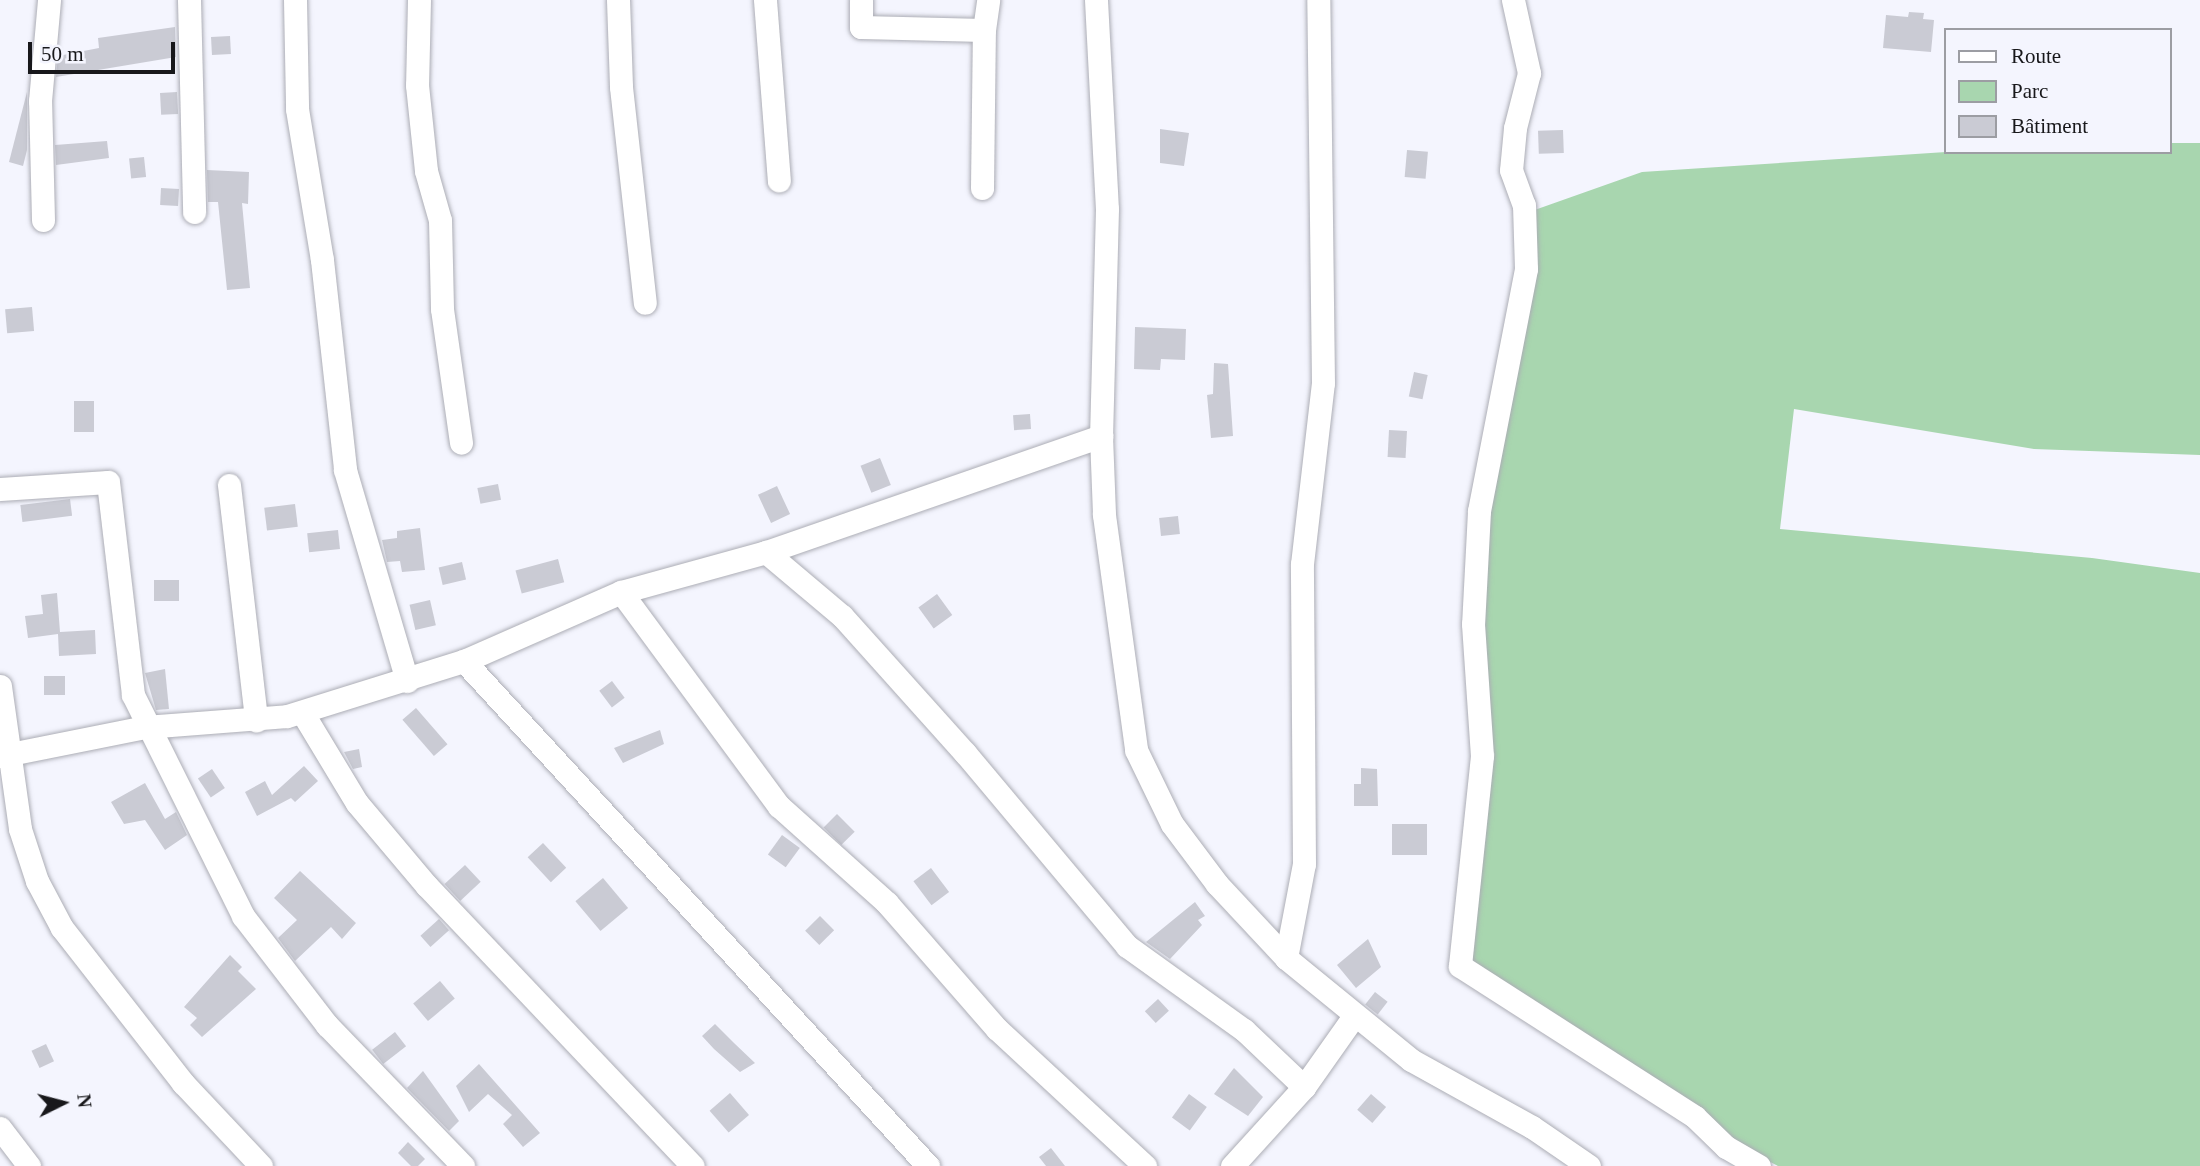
<!DOCTYPE html>
<html>
<head>
<meta charset="utf-8">
<style>
  body { margin:0 }
  #map { position:relative; width:2200px; height:1166px; overflow:hidden; background:#f4f5fe; font-family:"Times New Roman",serif }
  div>[style] { position:absolute }
  [style*='--x'] { left:calc(var(--x)*1px); top:calc(var(--y)*1px); width:calc(var(--w)*1px); rotate:calc(var(--a)*1deg) }
  .green>* { inset:0; background:#a8d6af }
  .building>* { inset:0; background:#cacbd4; transform-origin:0 0 }
  .roads { filter:drop-shadow(0 0 2px #acadb5) drop-shadow(0 0 2px #acadb5) }
  .minor>* { height:23px; margin:-11.5px; padding:0 11.5px; transform-origin:11.5px; border-radius:11.5px; background:#fff }
  span { translate:-50% -50%; white-space:nowrap; text-align:center; line-height:1.15; -webkit-text-stroke:5px #f4f5fe; paint-order:stroke }
  .legend { position:absolute; left:1944px; top:28px; width:228px; height:126px; box-sizing:border-box; background:#f4f5fe; border:2px solid #9c9da3; margin:0; padding:9px 12px; list-style:none; font-size:21px; color:#18181b }
  .legend li { display:flex; align-items:center; gap:14px; height:35px }
  .legend b { width:35px; border:2px solid #9c9da3 }
  .north { position:absolute; left:28px; top:1068px; width:70px; height:70px; -webkit-text-stroke:5px #f4f5fe; paint-order:stroke; rotate:84deg; font-size:19px; font-weight:700; line-height:28px; text-align:center; color:#18181b }
  .north::after { content:''; display:block; margin:auto; width:24px; height:32px; background:#18181b; clip-path:polygon(50% 0,100% 100%,50% 72%,0 100%) }
  .scale { position:absolute; left:28px; top:42px; width:147px; height:32px; box-sizing:border-box; border:4px solid #18181b; border-top:0; padding-left:9px; font-size:21px; line-height:24px; white-space:nowrap; color:#18181b; -webkit-text-stroke:5px #f4f5fe; paint-order:stroke }
</style>
</head>
<body>
<div id="map">
  <div class="green">
    <div style="clip-path:polygon(2170px 143px,2200px 143px,2200px 455px,2034px 449px,1794px 409px,1780px 529px,2092px 558px,2200px 573px,2200px 1166px,1778px 1166px,1703px 1127px,1462px 965px,1476px 731px,1478px 479px,1523px 252px,1515px 217px,1642px 172px,1946px 152px,2170px 152px)"></div>
  </div>
  <div class="building">
    <div style="clip-path:polygon(1909px 12px,1924px 13px,1923px 19px,1934px 20px,1931px 52px,1883px 48px,1886px 15px,1908px 17px)"></div>
    <div style="clip-path:polygon(175px 27px,176px 57px,56px 77px,58px 56px,99px 48px,98px 38px)"></div>
    <div style="left:230px;top:36px;width:18px;height:19px;rotate:87deg"></div>
    <div style="clip-path:polygon(27px 92px,27px 150px,23px 166px,9px 162px)"></div>
    <div style="left:177px;top:92px;width:22px;height:17px;rotate:87deg"></div>
    <div style="clip-path:polygon(1160px 129px,1189px 133px,1184px 166px,1160px 163px)"></div>
    <div style="left:1563px;top:130px;width:23px;height:25px;rotate:88deg"></div>
    <div style="clip-path:polygon(107px 141px,109px 158px,56px 165px,55px 145px)"></div>
    <div style="left:1407px;top:150px;width:21px;height:27px;rotate:5deg"></div>
    <div style="left:144px;top:157px;width:20px;height:15px;rotate:84deg"></div>
    <div style="clip-path:polygon(207px 170px,249px 172px,248px 204px,242px 203px,250px 288px,227px 290px,218px 202px,208px 202px)"></div>
    <div style="left:161px;top:188px;width:18px;height:17px;rotate:3deg"></div>
    <div style="left:32px;top:307px;width:24px;height:27px;rotate:85deg"></div>
    <div style="clip-path:polygon(1135px 327px,1186px 329px,1185px 360px,1161px 359px,1160px 370px,1134px 369px)"></div>
    <div style="clip-path:polygon(1214px 363px,1228px 364px,1233px 436px,1211px 438px,1207px 395px,1213px 394px)"></div>
    <div style="left:1414px;top:372px;width:14px;height:25px;rotate:12deg"></div>
    <div style="left:74px;top:401px;width:20px;height:31px"></div>
    <div style="left:1030px;top:414px;width:15px;height:17px;rotate:86deg"></div>
    <div style="left:1389px;top:430px;width:18px;height:27px;rotate:3deg"></div>
    <div style="left:880px;top:458px;width:29px;height:21px;rotate:68deg"></div>
    <div style="left:498px;top:484px;width:16px;height:21px;rotate:79deg"></div>
    <div style="left:777px;top:486px;width:31px;height:21px;rotate:65deg"></div>
    <div style="left:70px;top:499px;width:17px;height:50px;rotate:83deg"></div>
    <div style="left:295px;top:504px;width:23px;height:31px;rotate:83deg"></div>
    <div style="left:1178px;top:516px;width:18px;height:19px;rotate:84deg"></div>
    <div style="clip-path:polygon(420px 528px,425px 570px,402px 572px,400px 561px,387px 562px,382px 540px,397px 538px,397px 531px)"></div>
    <div style="left:338px;top:530px;width:19px;height:31px;rotate:84deg"></div>
    <div style="left:558px;top:559px;width:24px;height:44px;rotate:75deg"></div>
    <div style="left:462px;top:562px;width:18px;height:24px;rotate:77deg"></div>
    <div style="left:154px;top:580px;width:25px;height:21px"></div>
    <div style="clip-path:polygon(57px 593px,60px 632px,95px 630px,96px 654px,59px 656px,58px 634px,28px 638px,25px 616px,43px 614px,41px 595px)"></div>
    <div style="left:937px;top:594px;width:26px;height:23px;rotate:54deg"></div>
    <div style="left:430px;top:600px;width:26px;height:21px;rotate:77deg"></div>
    <div style="clip-path:polygon(165px 669px,169px 709px,156px 710px,145px 673px)"></div>
    <div style="left:65px;top:676px;width:19px;height:21px;rotate:90deg"></div>
    <div style="left:612px;top:681px;width:21px;height:16px;rotate:53deg"></div>
    <div style="left:416px;top:708px;width:48px;height:18px;rotate:49deg"></div>
    <div style="clip-path:polygon(660px 730px,664px 744px,623px 763px,614px 748px)"></div>
    <div style="clip-path:polygon(359px 749px,362px 767px,353px 769px,344px 752px)"></div>
    <div style="clip-path:polygon(304px 766px,318px 781px,295px 802px,291px 798px,257px 816px,245px 792px,265px 781px,272px 795px)"></div>
    <div style="clip-path:polygon(1361px 768px,1377px 769px,1378px 806px,1354px 806px,1354px 784px,1361px 784px)"></div>
    <div style="left:212px;top:769px;width:23px;height:17px;rotate:56deg"></div>
    <div style="clip-path:polygon(145px 783px,165px 819px,176px 812px,187px 835px,165px 850px,145px 820px,124px 824px,111px 802px)"></div>
    <div style="left:837px;top:814px;width:25px;height:19px;rotate:45deg"></div>
    <div style="left:1392px;top:824px;width:35px;height:31px"></div>
    <div style="left:782px;top:835px;width:22px;height:24px;rotate:36deg"></div>
    <div style="left:543px;top:843px;width:34px;height:21px;rotate:47deg"></div>
    <div style="left:465px;top:865px;width:23px;height:28px;rotate:47deg"></div>
    <div style="left:931px;top:868px;width:30px;height:22px;rotate:53deg"></div>
    <div style="clip-path:polygon(300px 871px,356px 923px,342px 939px,331px 927px,295px 961px,278px 938px,297px 920px,274px 898px)"></div>
    <div style="left:603px;top:878px;width:39px;height:36px;rotate:50deg"></div>
    <div style="clip-path:polygon(1195px 902px,1205px 916px,1198px 920px,1202px 925px,1170px 959px,1146px 942px)"></div>
    <div style="left:820px;top:916px;width:20px;height:21px;rotate:45deg"></div>
    <div style="left:439px;top:919px;width:15px;height:25px;rotate:48deg"></div>
    <div style="clip-path:polygon(1368px 939px,1381px 967px,1356px 988px,1337px 965px)"></div>
    <div style="clip-path:polygon(230px 955px,242px 967px,238px 971px,256px 989px,202px 1037px,190px 1025px,197px 1018px,184px 1007px)"></div>
    <div style="left:440px;top:981px;width:23px;height:35px;rotate:50deg"></div>
    <div style="left:1375px;top:992px;width:16px;height:16px;rotate:38deg"></div>
    <div style="left:1158px;top:999px;width:16px;height:18px;rotate:47deg"></div>
    <div style="clip-path:polygon(715px 1024px,734px 1043px,755px 1063px,740px 1072px,714px 1049px,702px 1036px)"></div>
    <div style="left:395px;top:1032px;width:18px;height:29px;rotate:52deg"></div>
    <div style="left:46px;top:1044px;width:19px;height:16px;rotate:65deg"></div>
    <div style="clip-path:polygon(479px 1064px,540px 1133px,523px 1147px,503px 1124px,512px 1115px,488px 1094px,469px 1112px,456px 1086px)"></div>
    <div style="clip-path:polygon(1234px 1068px,1263px 1097px,1248px 1116px,1214px 1094px)"></div>
    <div style="clip-path:polygon(423px 1071px,459px 1121px,449px 1131px,407px 1088px)"></div>
    <div style="left:730px;top:1093px;width:29px;height:27px;rotate:49deg"></div>
    <div style="left:1189px;top:1094px;width:22px;height:29px;rotate:36deg"></div>
    <div style="left:1371px;top:1094px;width:20px;height:21px;rotate:41deg"></div>
    <div style="clip-path:polygon(408px 1142px,425px 1159px,418px 1166px,411px 1166px,398px 1153px)"></div>
    <div style="clip-path:polygon(1051px 1148px,1065px 1166px,1046px 1166px,1039px 1157px)"></div>
  </div>
  <div class="roads">
    <div class="minor">
      <div style="--x:189;--y:0;--w:212;--a:88.6"></div>
      <div style="--x:295;--y:0;--w:109;--a:88.9"></div>
      <div style="--x:297;--y:109;--w:153;--a:80.6"></div>
      <div style="--x:322;--y:260;--w:211;--a:83.7"></div>
      <div style="--x:345;--y:470;--w:220;--a:73.6"></div>
      <div style="--x:419;--y:0;--w:85;--a:91.3"></div>
      <div style="--x:417;--y:85;--w:86;--a:84"></div>
      <div style="--x:426;--y:171;--w:51;--a:74.1"></div>
      <div style="--x:440;--y:220;--w:89;--a:88.7"></div>
      <div style="--x:442;--y:309;--w:135;--a:81.9"></div>
      <div style="--x:618;--y:0;--w:87;--a:88"></div>
      <div style="--x:621;--y:87;--w:217;--a:83.7"></div>
      <div style="--x:765;--y:0;--w:181;--a:85.6"></div>
      <div style="--x:861;--y:0;--w:27;--a:90"></div>
      <div style="--x:861;--y:27;--w:123;--a:1.4"></div>
      <div style="--x:984;--y:30;--w:30;--a:-82"></div>
      <div style="--x:1096;--y:0;--w:209;--a:87"></div>
      <div style="--x:1107;--y:209;--w:227;--a:91.5"></div>
      <div style="--x:1101;--y:436;--w:79;--a:87.8"></div>
      <div style="--x:1104;--y:515;--w:237;--a:82.2"></div>
      <div style="--x:1136;--y:750;--w:82;--a:64.1"></div>
      <div style="--x:1172;--y:824;--w:75;--a:53.1"></div>
      <div style="--x:1217;--y:884;--w:101;--a:47"></div>
      <div style="--x:1286;--y:958;--w:161;--a:39.2"></div>
      <div style="--x:1411;--y:1060;--w:138;--a:29"></div>
      <div style="--x:1532;--y:1127;--w:69;--a:34.4"></div>
      <div style="--x:1513;--y:0;--w:75;--a:77.6"></div>
      <div style="--x:1529;--y:73;--w:57;--a:104.3"></div>
      <div style="--x:1515;--y:128;--w:42;--a:95.4"></div>
      <div style="--x:1511;--y:170;--w:37;--a:70"></div>
      <div style="--x:1524;--y:205;--w:64;--a:88.2"></div>
      <div style="--x:1526;--y:269;--w:247;--a:101"></div>
      <div style="--x:1479;--y:511;--w:113;--a:93"></div>
      <div style="--x:1473;--y:624;--w:132;--a:86.1"></div>
      <div style="--x:1482;--y:756;--w:211;--a:96"></div>
      <div style="--x:1460;--y:966;--w:279;--a:32.7"></div>
      <div style="--x:1695;--y:1117;--w:43;--a:44.1"></div>
      <div style="--x:1726;--y:1147;--w:38;--a:30"></div>
      <div style="--x:982;--y:188;--w:158;--a:-89.3"></div>
      <div style="--x:43;--y:220;--w:119;--a:-91.4"></div>
      <div style="--x:40;--y:101;--w:101;--a:-84.9"></div>
      <div style="--x:229;--y:485;--w:237;--a:83.4"></div>
      <div style="--x:0;--y:489;--w:108;--a:-3.7"></div>
      <div style="--x:108;--y:482;--w:214;--a:83.3"></div>
      <div style="--x:133;--y:695;--w:247;--a:63.5"></div>
      <div style="--x:243;--y:916;--w:138;--a:52.4"></div>
      <div style="--x:327;--y:1025;--w:196;--a:46"></div>
      <div style="--x:766;--y:552;--w:99;--a:40.1"></div>
      <div style="--x:842;--y:616;--w:184;--a:48.1"></div>
      <div style="--x:965;--y:753;--w:252;--a:50"></div>
      <div style="--x:1127;--y:946;--w:144;--a:35.7"></div>
      <div style="--x:1244;--y:1030;--w:83;--a:43.5"></div>
      <div style="--x:1304;--y:1087;--w:107;--a:132.3"></div>
      <div style="--x:621;--y:592;--w:266;--a:53.6"></div>
      <div style="--x:779;--y:806;--w:145;--a:41.9"></div>
      <div style="--x:887;--y:903;--w:167;--a:48.9"></div>
      <div style="--x:997;--y:1029;--w:202;--a:42.8"></div>
      <div style="--x:464;--y:661;--w:686;--a:47.42"></div>
      <div style="--x:0;--y:686;--w:144;--a:82"></div>
      <div style="--x:20;--y:829;--w:55;--a:71.9"></div>
      <div style="--x:37;--y:881;--w:53;--a:62"></div>
      <div style="--x:62;--y:928;--w:197;--a:52"></div>
      <div style="--x:183;--y:1083;--w:114;--a:46.8"></div>
      <div style="--x:302;--y:712;--w:106;--a:58.9"></div>
      <div style="--x:357;--y:803;--w:109;--a:49.9"></div>
      <div style="--x:427;--y:886;--w:386;--a:46.5"></div>
      <div style="--x:0;--y:756;--w:148;--a:-11.3"></div>
      <div style="--x:145;--y:727;--w:142;--a:-4.4"></div>
      <div style="--x:287;--y:716;--w:185;--a:-17.3"></div>
      <div style="--x:464;--y:661;--w:171;--a:-23.7"></div>
      <div style="--x:621;--y:592;--w:150;--a:-15.4"></div>
      <div style="--x:766;--y:552;--w:355;--a:-19.1"></div>
      <div style="--x:1286;--y:958;--w:96;--a:-79.2"></div>
      <div style="--x:1304;--y:864;--w:300;--a:-90.4"></div>
      <div style="--x:1302;--y:564;--w:182;--a:-83.4"></div>
      <div style="--x:1323;--y:383;--w:383;--a:-90.7"></div>
      <div style="--x:1304;--y:1087;--w:87;--a:-54.8"></div>
      <div style="--x:0;--y:1128;--w:48;--a:52.7"></div>
    </div>
  </div>
  <ul class="legend">
  <li><b style="height:9px;background:#fff"></b>Route</li>
  <li><b style="height:19px;background:#a8d6af"></b>Parc</li>
  <li><b style="height:19px;background:#cacbd4"></b>Bâtiment</li>
  </ul>
  <div class="north">N</div>
  <div class="scale">50 m</div>
</div>
</body>
</html>
